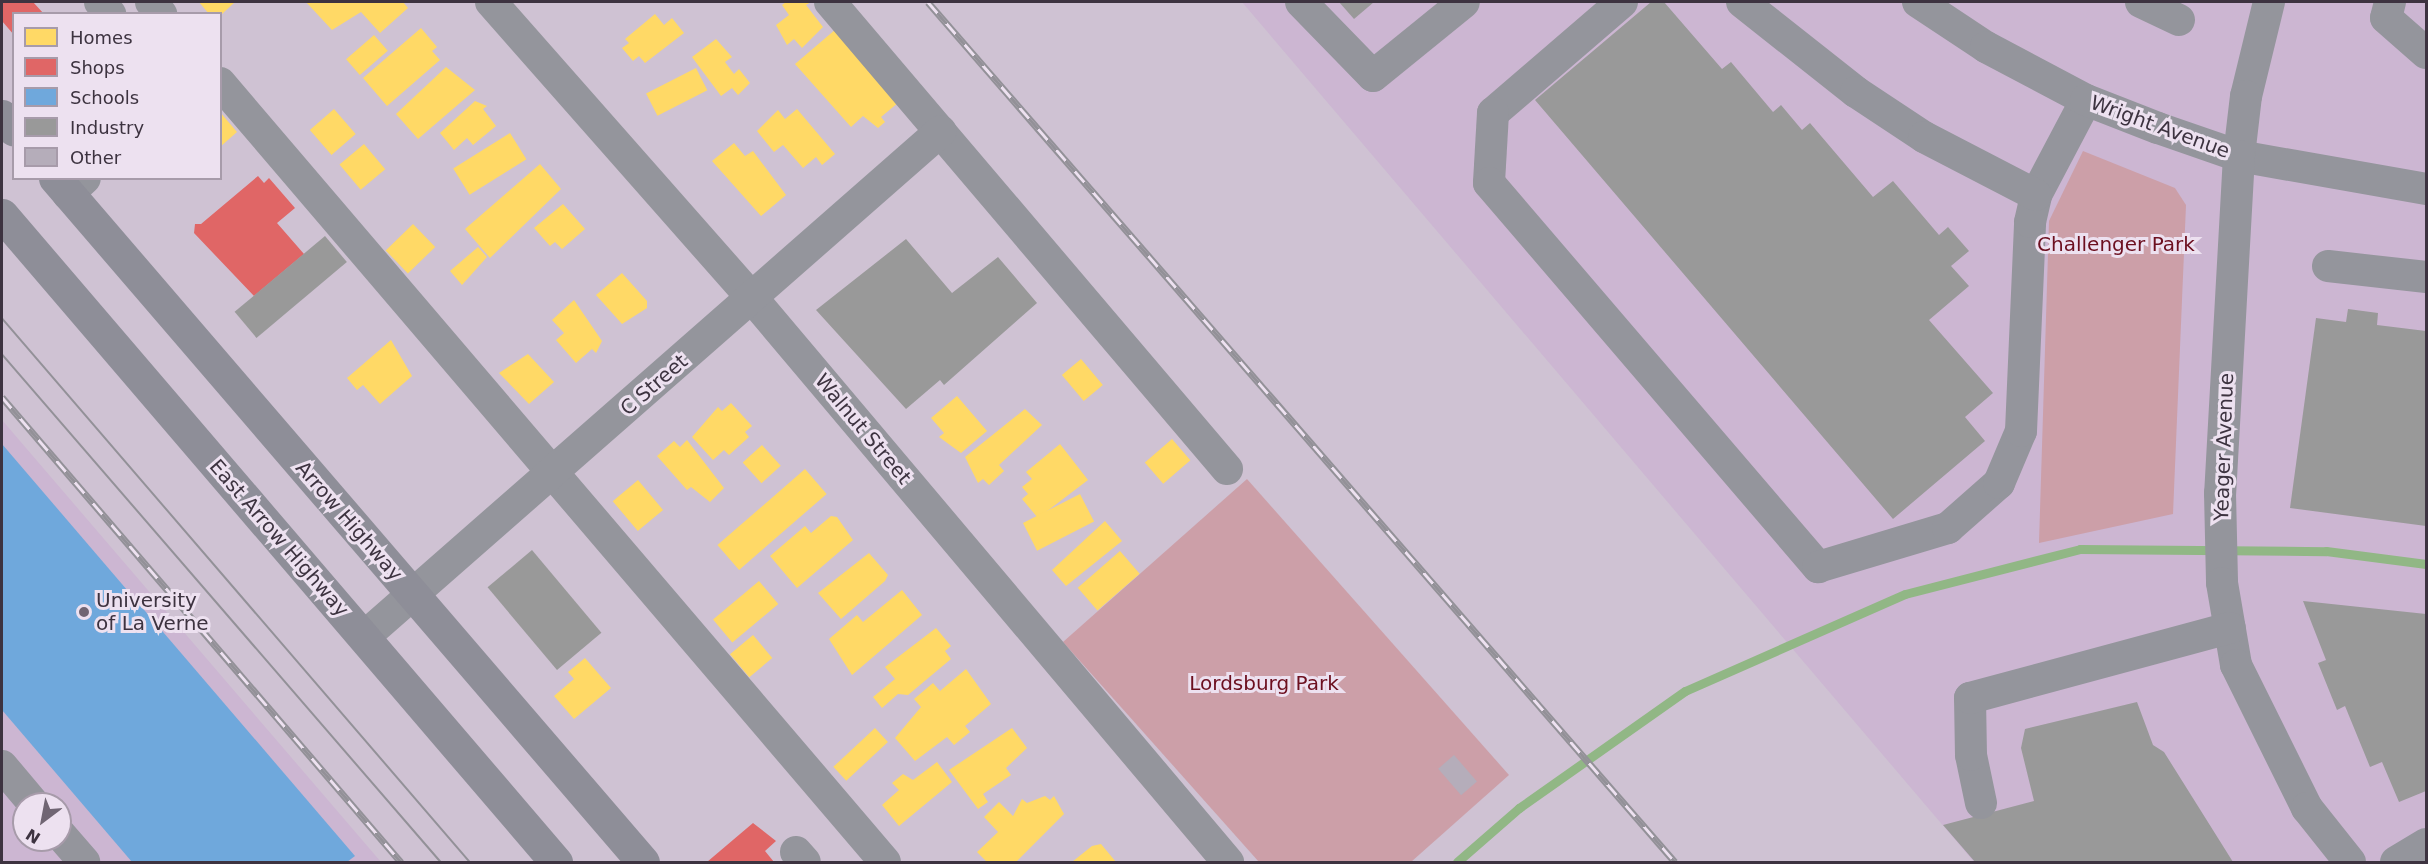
<!DOCTYPE html>
<html>
<head>
<meta charset="utf-8">
<style>
  body { margin:0 }
  #map { position:relative; width:2428px; height:864px; overflow:hidden; background:#cfc2d3; font-family:"DejaVu Sans",sans-serif }
  div>[style] { position:absolute }
  [style*='--x'] { left:calc(var(--x)*1px); top:calc(var(--y)*1px); width:calc(var(--w)*1px); rotate:calc(var(--a)*1deg) }
  .built>* { inset:0; background:#ccb6d2 }
  .green>* { inset:0; background:#cc9fa8 }
  .homes>* { inset:0; background:#ffd966; transform-origin:0 0 }
  .shops>* { inset:0; background:#e06666 }
  .schools>* { inset:0; background:#6fa8dc }
  .industry>* { inset:0; background:#999; transform-origin:0 0 }
  .stream>* { height:9px; margin:-4.5px; padding:0 4.5px; transform-origin:4.5px; border-radius:4.5px; background:#91b785 }
  .building>* { inset:0; background:#b5adba; transform-origin:0 0 }
  .minor>* { height:32px; margin:-16px; padding:0 16px; transform-origin:16px; border-radius:16px; background:#94959c }
  .major>* { height:33px; margin:-16.5px; padding:0 16.5px; transform-origin:16.5px; border-radius:16.5px; background:#8e8e98 }
  .tram>* { height:1.5px; margin:-0.75px; padding:0 0.75px; transform-origin:0.75px; border-radius:0.75px; background:#939198 }
  .rail>* { height:7px; margin-top:-3.5px; transform-origin:0; background:repeating-linear-gradient(90deg,#ede1f0 0 14px,#939198 0 28px); box-sizing:border-box; border-block:2px solid #939198 }
  .dots>* { width:16px; height:16px; translate:-50% -50%; box-sizing:border-box; border:3px solid #ede1f0; border-radius:50% }
  span { translate:-50% -50%; white-space:nowrap; text-align:center; line-height:1.15; -webkit-text-stroke:6px #ede1f0; paint-order:stroke }
  .street-label { font-size:20px; color:#3d3340 }
  .park-label { font-size:20px; color:#6c0f1f }
  .poi-label { font-size:20px; color:#3d3340 }
  .left { translate:0 -50%; text-align:left }
  .frame { position:absolute; inset:0; border:3px solid #3d3340; pointer-events:none }
  .legend { position:absolute; left:12px; top:12px; width:210px; height:168px; box-sizing:border-box; background:#ede1f0; border:2px solid #a79baa; margin:0; padding:8px 10px; list-style:none; font-size:18px; color:#3d3340 }
  .legend li { display:flex; align-items:center; gap:12px; height:30px }
  .legend b { width:30px; border:2px solid #a79baa }
  .north { position:absolute; left:12px; top:792px; width:60px; height:60px; box-sizing:border-box; background:#ede1f0; border:2px solid #a79baa; border-radius:50%; rotate:212deg; font-size:16px; font-weight:700; line-height:24px; text-align:center; color:#3d3340 }
  .north::after { content:''; display:block; margin:auto; width:21px; height:27px; background:#706573; clip-path:polygon(50% 0,100% 100%,50% 72%,0 100%) }
</style>
</head>
<body>
<div id="map">
  <div class="built">
    <div style="clip-path:polygon(1242px 2px,2426px 2px,2426px 862px,1974px 862px)"></div>
    <div style="clip-path:polygon(evenodd,2px 420px,381px 862px,2px 862px,2px 420px,24px 804px,60px 804px,60px 840px,24px 840px,24px 804px)"></div>
  </div>
  <div class="green">
    <div style="clip-path:polygon(2083px 151px,2175px 188px,2186px 205px,2173px 514px,2039px 543px,2049px 221px)"></div>
    <div style="clip-path:polygon(1247px 479px,1509px 775px,1411px 862px,1259px 862px,1063px 642px)"></div>
  </div>
  <div class="homes">
    <div style="clip-path:polygon(199px 2px,235px 2px,222px 14px,209px 14px)"></div>
    <div style="clip-path:polygon(306px 2px,403px 2px,408px 8px,380px 33px,361px 12px,332px 30px)"></div>
    <div style="clip-path:polygon(786px 2px,811px 2px,806px 5px,823px 27px,802px 48px,794px 39px,787px 45px,776px 25px,789px 15px,782px 5px)"></div>
    <div style="clip-path:polygon(655px 14px,664px 25px,672px 18px,684px 33px,645px 63px,639px 56px,633px 61px,622px 48px,629px 43px,625px 39px)"></div>
    <div style="clip-path:polygon(421px 28px,437px 47px,432px 51px,440px 60px,387px 106px,363px 78px)"></div>
    <div style="clip-path:polygon(836px 29px,899px 102px,881px 117px,885px 122px,878px 128px,863px 116px,851px 127px,795px 64px)"></div>
    <div style="left:374px;top:35px;width:21px;height:37px;rotate:49deg"></div>
    <div style="clip-path:polygon(716px 39px,732px 57px,725px 62px,734px 74px,739px 69px,750px 83px,738px 95px,732px 88px,721px 96px,692px 57px)"></div>
    <div style="clip-path:polygon(446px 67px,475px 90px,418px 139px,396px 114px)"></div>
    <div style="left:696px;top:68px;width:25px;height:56px;rotate:63deg"></div>
    <div style="clip-path:polygon(475px 101px,487px 106px,483px 109px,496px 126px,473px 145px,467px 138px,454px 150px,440px 133px)"></div>
    <div style="left:334px;top:109px;width:33px;height:32px;rotate:49deg"></div>
    <div style="clip-path:polygon(797px 109px,835px 154px,822px 165px,816px 157px,803px 168px,783px 145px,774px 152px,757px 131px,778px 110px,785px 119px)"></div>
    <div style="clip-path:polygon(220px 112px,237px 132px,220px 147px)"></div>
    <div style="left:510px;top:133px;width:31px;height:67px;rotate:58deg"></div>
    <div style="clip-path:polygon(734px 143px,745px 156px,753px 151px,786px 195px,761px 216px,712px 161px)"></div>
    <div style="left:364px;top:144px;width:33px;height:32px;rotate:50deg"></div>
    <div style="clip-path:polygon(540px 164px,561px 189px,490px 258px,465px 229px)"></div>
    <div style="clip-path:polygon(563px 204px,585px 229px,562px 249px,555px 242px,550px 246px,534px 228px)"></div>
    <div style="left:413px;top:224px;width:32px;height:38px;rotate:46deg"></div>
    <div style="clip-path:polygon(478px 247px,487px 257px,462px 285px,450px 271px)"></div>
    <div style="clip-path:polygon(622px 273px,647px 301px,647px 308px,622px 324px,596px 295px)"></div>
    <div style="clip-path:polygon(574px 300px,602px 341px,596px 353px,592px 349px,576px 363px,556px 340px,564px 333px,552px 320px)"></div>
    <div style="clip-path:polygon(391px 340px,412px 376px,380px 404px,363px 385px,357px 390px,347px 378px)"></div>
    <div style="clip-path:polygon(528px 354px,554px 382px,529px 404px,499px 373px)"></div>
    <div style="left:1081px;top:359px;width:34px;height:25px;rotate:50deg"></div>
    <div style="clip-path:polygon(957px 396px,987px 431px,961px 453px,939px 437px,944px 433px,931px 418px)"></div>
    <div style="clip-path:polygon(731px 403px,752px 426px,745px 432px,749px 437px,729px 455px,724px 450px,713px 460px,692px 437px,718px 407px,722px 411px)"></div>
    <div style="clip-path:polygon(1025px 409px,1042px 425px,999px 465px,1004px 471px,989px 485px,983px 479px,978px 483px,965px 457px)"></div>
    <div style="left:1172px;top:439px;width:28px;height:36px;rotate:49deg"></div>
    <div style="clip-path:polygon(687px 440px,724px 488px,710px 502px,691px 487px,687px 490px,657px 456px,674px 441px,680px 447px)"></div>
    <div style="clip-path:polygon(1060px 444px,1088px 480px,1038px 518px,1022px 499px,1028px 494px,1022px 487px,1032px 479px,1026px 472px)"></div>
    <div style="left:762px;top:445px;width:28px;height:26px;rotate:48deg"></div>
    <div style="left:805px;top:469px;width:33px;height:116px;rotate:49deg"></div>
    <div style="left:638px;top:480px;width:39px;height:33px;rotate:50deg"></div>
    <div style="left:1080px;top:494px;width:31px;height:64px;rotate:63deg"></div>
    <div style="clip-path:polygon(831px 516px,837px 517px,853px 540px,797px 588px,770px 556px,805px 526px,811px 533px)"></div>
    <div style="clip-path:polygon(1105px 521px,1122px 541px,1066px 586px,1052px 570px)"></div>
    <div style="left:1120px;top:551px;width:30px;height:56px;rotate:49deg"></div>
    <div style="clip-path:polygon(869px 553px,888px 575px,885px 581px,841px 619px,818px 593px)"></div>
    <div style="left:759px;top:581px;width:30px;height:60px;rotate:50deg"></div>
    <div style="clip-path:polygon(902px 590px,922px 615px,852px 675px,829px 639px,857px 615px,863px 622px)"></div>
    <div style="clip-path:polygon(936px 628px,951px 646px,945px 651px,951px 659px,908px 695px,898px 694px,882px 708px,873px 697px,895px 679px,885px 667px)"></div>
    <div style="left:753px;top:635px;width:30px;height:30px;rotate:50deg"></div>
    <div style="clip-path:polygon(585px 658px,611px 688px,574px 719px,554px 696px,574px 679px,568px 672px)"></div>
    <div style="clip-path:polygon(966px 669px,991px 704px,965px 726px,970px 732px,954px 745px,947px 737px,915px 761px,895px 738px,921px 707px,914px 699px,933px 683px,940px 691px)"></div>
    <div style="left:875px;top:728px;width:19px;height:57px;rotate:47deg"></div>
    <div style="clip-path:polygon(1012px 728px,1027px 748px,1006px 768px,1011px 775px,983px 794px,988px 802px,978px 809px,949px 770px)"></div>
    <div style="clip-path:polygon(937px 762px,952px 782px,899px 826px,882px 805px,899px 790px,892px 783px,903px 774px,913px 780px)"></div>
    <div style="clip-path:polygon(1045px 796px,1050px 800px,1054px 796px,1064px 814px,1016px 862px,987px 862px,977px 852px,998px 832px,984px 817px,999px 802px,1013px 816px,1022px 799px,1027px 803px)"></div>
    <div style="clip-path:polygon(1101px 844px,1116px 862px,1072px 862px,1092px 846px)"></div>
  </div>
  <div class="shops">
    <div style="clip-path:polygon(33px 2px,44px 14px,14px 14px,14px 35px,2px 21px,2px 3px)"></div>
    <div style="clip-path:polygon(258px 176px,264px 183px,269px 178px,295px 208px,277px 223px,304px 254px,254px 296px,194px 233px,195px 224px,201px 224px)"></div>
    <div style="clip-path:polygon(753px 823px,776px 841px,765px 851px,774px 862px,707px 862px)"></div>
  </div>
  <div class="schools">
    <div style="clip-path:polygon(2px 444px,355px 856px,347px 862px,132px 862px,2px 710px)"></div>
  </div>
  <div class="industry">
    <div style="clip-path:polygon(1339px 2px,1374px 2px,1354px 19px)"></div>
    <div style="clip-path:polygon(1651px 2px,1664px 2px,1722px 69px,1731px 62px,1773px 112px,1781px 105px,1802px 130px,1810px 123px,1873px 197px,1893px 181px,1939px 235px,1948px 227px,1969px 251px,1951px 266px,1969px 286px,1929px 320px,1993px 393px,1965px 417px,1985px 441px,1893px 519px,1535px 100px)"></div>
    <div style="left:325px;top:236px;width:34px;height:118px;rotate:50deg"></div>
    <div style="clip-path:polygon(906px 239px,952px 293px,998px 257px,1037px 303px,944px 385px,940px 380px,906px 409px,816px 310px)"></div>
    <div style="clip-path:polygon(2348px 309px,2378px 313px,2377px 325px,2426px 331px,2426px 526px,2290px 508px,2316px 318px,2346px 322px)"></div>
    <div style="left:532px;top:550px;width:108px;height:58px;rotate:50deg"></div>
    <div style="clip-path:polygon(2303px 601px,2426px 614px,2426px 791px,2399px 802px,2382px 762px,2370px 767px,2345px 706px,2337px 710px,2318px 663px,2326px 660px)"></div>
    <div style="clip-path:polygon(2137px 702px,2153px 745px,2164px 752px,2233px 862px,1975px 862px,1943px 825px,2034px 801px,2021px 748px,2025px 729px)"></div>
  </div>
  <div class="stream">
    <div style="--x:1457;--y:862;--w:82;--a:-41.1"></div>
    <div style="--x:1519;--y:808;--w:203;--a:-35.2"></div>
    <div style="--x:1685;--y:691;--w:240;--a:-23.8"></div>
    <div style="--x:1905;--y:594;--w:181;--a:-14.4"></div>
    <div style="--x:2080;--y:549;--w:246;--a:0.5"></div>
    <div style="--x:2326;--y:551;--w:101;--a:7.4"></div>
  </div>
  <div class="building">
    <div style="left:1454px;top:755px;width:35px;height:21px;rotate:49deg"></div>
  </div>
  <div class="minor">
    <div style="--x:100;--y:2;--w:16;--a:50"></div>
    <div style="--x:151;--y:2;--w:16;--a:50"></div>
    <div style="--x:491;--y:2;--w:396;--a:48.6"></div>
    <div style="--x:753;--y:299;--w:737;--a:49.85"></div>
    <div style="--x:830;--y:2;--w:613;--a:49.63"></div>
    <div style="--x:1301;--y:2;--w:103;--a:45.8"></div>
    <div style="--x:1373;--y:76;--w:117;--a:-39.1"></div>
    <div style="--x:1622;--y:2;--w:170;--a:139.3"></div>
    <div style="--x:1493;--y:113;--w:70;--a:93.3"></div>
    <div style="--x:1489;--y:183;--w:506;--a:49.41"></div>
    <div style="--x:1818;--y:567;--w:136;--a:-16.7"></div>
    <div style="--x:1948;--y:528;--w:68;--a:-41.4"></div>
    <div style="--x:1999;--y:483;--w:56;--a:-67.1"></div>
    <div style="--x:2021;--y:431;--w:209;--a:-87.5"></div>
    <div style="--x:2030;--y:222;--w:28;--a:-77"></div>
    <div style="--x:2036;--y:195;--w:107;--a:-62.2"></div>
    <div style="--x:1742;--y:2;--w:145;--a:38.3"></div>
    <div style="--x:1856;--y:92;--w:82;--a:33.5"></div>
    <div style="--x:1924;--y:137;--w:126;--a:27.4"></div>
    <div style="--x:1918;--y:2;--w:82;--a:33.5"></div>
    <div style="--x:1986;--y:47;--w:113;--a:27.9"></div>
    <div style="--x:2086;--y:100;--w:77;--a:21.3"></div>
    <div style="--x:2158;--y:128;--w:86;--a:19.1"></div>
    <div style="--x:2239;--y:156;--w:190;--a:10"></div>
    <div style="--x:2141;--y:2;--w:42;--a:25.3"></div>
    <div style="--x:2269;--y:2;--w:97;--a:103.7"></div>
    <div style="--x:2246;--y:96;--w:60;--a:96.7"></div>
    <div style="--x:2239;--y:156;--w:338;--a:93.2"></div>
    <div style="--x:2220;--y:493;--w:90;--a:88.7"></div>
    <div style="--x:2222;--y:583;--w:83;--a:80.3"></div>
    <div style="--x:2236;--y:665;--w:160;--a:63.6"></div>
    <div style="--x:2307;--y:808;--w:69;--a:51.5"></div>
    <div style="--x:2390;--y:2;--w:16;--a:104"></div>
    <div style="--x:2386;--y:18;--w:53;--a:41.2"></div>
    <div style="--x:220;--y:83;--w:1024;--a:49.51"></div>
    <div style="--x:68;--y:194;--w:23;--a:-43"></div>
    <div style="--x:2328;--y:266;--w:99;--a:6.4"></div>
    <div style="--x:364;--y:637;--w:767;--a:-41.25"></div>
    <div style="--x:2;--y:766;--w:50;--a:49.9"></div>
    <div style="--x:1981;--y:803;--w:49;--a:-101.8"></div>
    <div style="--x:1971;--y:755;--w:57;--a:-91"></div>
    <div style="--x:1970;--y:698;--w:269;--a:-15.1"></div>
    <div style="--x:60;--y:834;--w:37;--a:49"></div>
    <div style="--x:796;--y:852;--w:13;--a:48"></div>
    <div style="--x:2396;--y:862;--w:35;--a:-31"></div>
  </div>
  <div class="major">
    <div style="--x:2;--y:116;--w:18;--a:49"></div>
    <div style="--x:55;--y:178;--w:902;--a:49.32"></div>
    <div style="--x:2;--y:215;--w:852;--a:49.43"></div>
  </div>
  <div class="tram">
    <div style="--x:2;--y:318;--w:718;--a:49.29"></div>
    <div style="--x:2;--y:354;--w:671;--a:49.17"></div>
  </div>
  <div class="rail">
    <div style="--x:928;--y:2;--w:1139;--a:49.02"></div>
    <div style="--x:2;--y:397;--w:613;--a:49.37"></div>
  </div>
  <div class="dots">
    <div style="left:84px;top:612px;background:#706573"></div>
  </div>
  <div class="street-label">
    <span style="left:2160px;top:127px;rotate:20deg">Wright Avenue</span>
    <span style="left:654px;top:385px;rotate:-41deg">C Street</span>
    <span style="left:863px;top:429px;rotate:50deg">Walnut Street</span>
    <span style="left:2224px;top:447px;rotate:-88deg">Yeager Avenue</span>
    <span style="left:349px;top:521px;rotate:49deg">Arrow Highway</span>
    <span style="left:279px;top:538px;rotate:49deg">East Arrow Highway</span>
  </div>
  <div class="park-label">
    <span style="left:2116px;top:244px">Challenger Park</span>
    <span style="left:1264px;top:683px">Lordsburg Park</span>
  </div>
  <div class="poi-label">
    <span class="left" style="left:96px;top:612px">University<br>of La Verne</span>
  </div>
  <div class="frame"></div>
  <ul class="legend">
  <li><b style="height:16px;background:#ffd966"></b>Homes</li>
  <li><b style="height:16px;background:#e06666"></b>Shops</li>
  <li><b style="height:16px;background:#6fa8dc"></b>Schools</li>
  <li><b style="height:16px;background:#999"></b>Industry</li>
  <li><b style="height:16px;background:#b5adba"></b>Other</li>
  </ul>
  <div class="north">N</div>
</div>
</body>
</html>
